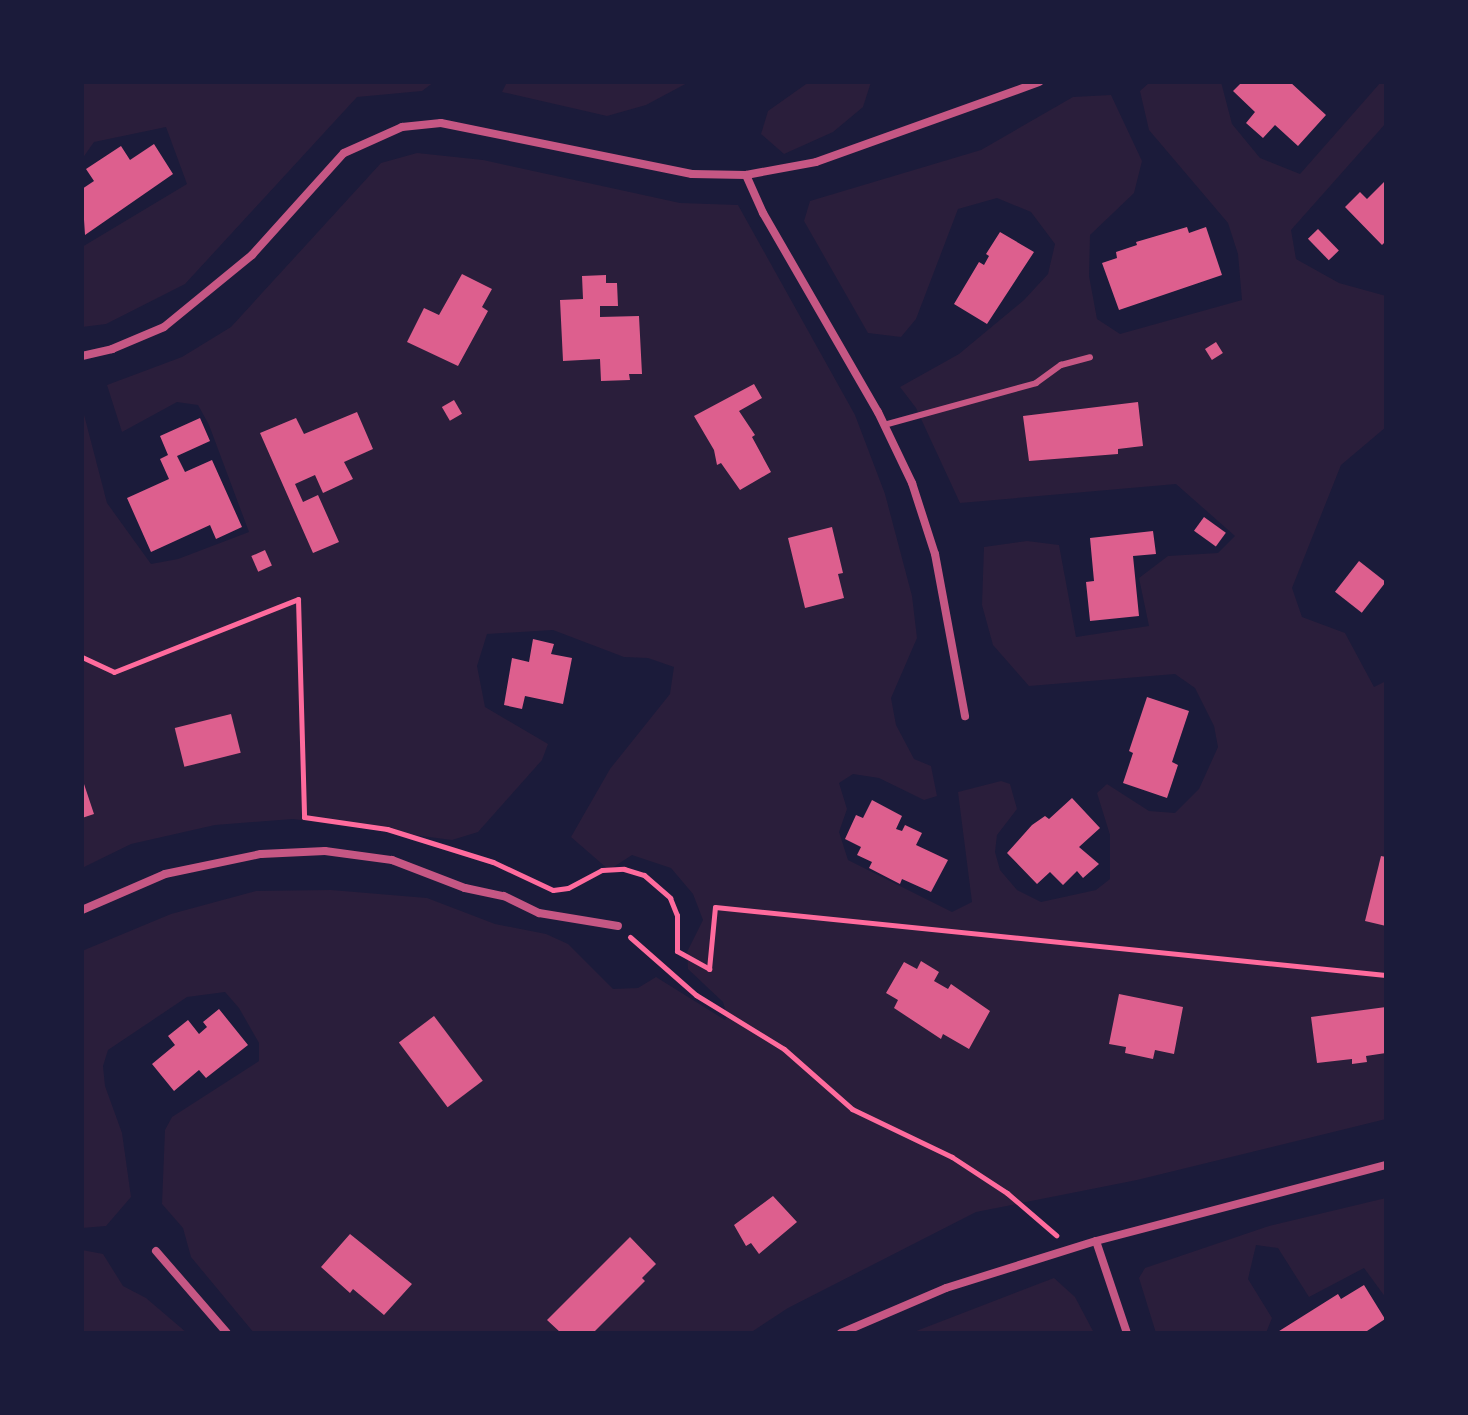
<!DOCTYPE html>
<html>
<head>
<meta charset="utf-8">
<style>
  body { margin:0 }
  #map { position:relative; width:1468px; height:1415px; overflow:hidden; background:#1b1b3a; font-family:Helvetica,sans-serif }
  div>[style] { position:absolute }
  [style*='--x'] { left:calc(var(--x)*1px); top:calc(var(--y)*1px); width:calc(var(--w)*1px); rotate:calc(var(--a)*1deg) }
  .green>* { inset:0; background:#2a1e3b }
  .building>* { inset:0; background:#dd5f8e; transform-origin:0 0 }
  .path>* { height:5px; margin:-2.5px; padding:0 2.5px; transform-origin:2.5px; border-radius:2.5px; background:#ff6b9d }
  .service>* { height:6px; margin:-3px; padding:0 3px; transform-origin:3px; border-radius:3px; background:#c65784 }
  .minor>* { height:8px; margin:-4px; padding:0 4px; transform-origin:4px; border-radius:4px; background:#c65784 }
  span { translate:-50% -50%; white-space:nowrap; text-align:center; line-height:1.15; -webkit-text-stroke:8px #1b1b3a; paint-order:stroke }
  .frame { position:absolute; inset:0; border:84px solid #1b1b3a; pointer-events:none }
</style>
</head>
<body>
<div id="map">
  <div class="green">
    <div style="clip-path:polygon(82px 82px,434px 82px,422px 91px,357px 97px,185px 284px,106px 324px,82px 327px,82px 247px,187px 184px,166px 127px,94px 142px,82px 159px)"></div>
    <div style="clip-path:polygon(507px 82px,689px 82px,646px 105px,607px 116px,502px 92px)"></div>
    <div style="clip-path:polygon(809px 82px,871px 82px,863px 107px,833px 132px,784px 154px,761px 134px,768px 111px)"></div>
    <div style="clip-path:polygon(1150px 82px,1221px 82px,1232px 124px,1260px 158px,1300px 174px,1381px 82px,1386px 82px,1386px 123px,1291px 230px,1296px 259px,1339px 283px,1386px 296px,1386px 427px,1341px 465px,1292px 588px,1302px 617px,1345px 633px,1374px 687px,1386px 681px,1386px 1119px,1137px 1180px,976px 1212px,788px 1308px,750px 1333px,254px 1333px,191px 1257px,183px 1228px,162px 1204px,165px 1130px,172px 1117px,259px 1061px,259px 1043px,239px 1008px,225px 992px,187px 997px,108px 1050px,103px 1066px,105px 1086px,122px 1133px,131px 1197px,106px 1226px,82px 1228px,82px 951px,171px 914px,256px 891px,331px 890px,427px 898px,495px 924px,546px 934px,568px 944px,613px 989px,638px 988px,656px 977px,725px 1020px,727px 1016px,723px 1002px,688px 969px,687px 952px,703px 920px,693px 894px,671px 868px,632px 855px,609px 870px,571px 837px,610px 769px,670px 694px,674px 667px,648px 658px,624px 657px,553px 630px,487px 634px,477px 666px,485px 707px,548px 744px,542px 760px,478px 832px,452px 840px,293px 819px,215px 825px,131px 844px,82px 868px,82px 407px,107px 503px,151px 564px,178px 559px,249px 532px,209px 425px,198px 405px,177px 402px,122px 432px,107px 385px,182px 357px,231px 327px,381px 163px,417px 153px,483px 160px,680px 203px,738px 205px,855px 415px,885px 494px,912px 596px,917px 638px,891px 698px,896px 725px,914px 759px,931px 766px,937px 796px,924px 800px,879px 778px,853px 774px,839px 783px,847px 809px,839px 832px,848px 860px,952px 912px,972px 902px,958px 792px,1001px 781px,1010px 784px,1017px 809px,997px 835px,995px 852px,1000px 870px,1017px 890px,1041px 902px,1096px 890px,1110px 879px,1110px 835px,1097px 793px,1107px 784px,1149px 811px,1175px 813px,1199px 789px,1218px 747px,1214px 726px,1195px 688px,1175px 674px,1029px 686px,993px 645px,982px 605px,984px 547px,1027px 541px,1059px 545px,1076px 637px,1149px 626px,1139px 578px,1168px 556px,1218px 553px,1235px 536px,1176px 484px,960px 503px,916px 408px,900px 387px,959px 354px,1024px 300px,1048px 274px,1055px 244px,1031px 212px,997px 198px,958px 209px,916px 319px,901px 337px,868px 333px,804px 221px,810px 201px,981px 150px,1073px 97px,1111px 95px,1142px 161px,1134px 193px,1090px 235px,1089px 276px,1097px 319px,1120px 334px,1242px 300px,1238px 254px,1228px 223px,1149px 130px,1140px 91px)"></div>
    <div style="clip-path:polygon(1386px 1198px,1386px 1298px,1364px 1268px,1309px 1297px,1278px 1248px,1256px 1245px,1248px 1279px,1272px 1318px,1266px 1333px,1156px 1333px,1139px 1278px,1145px 1268px,1269px 1226px)"></div>
    <div style="clip-path:polygon(82px 1250px,103px 1254px,123px 1286px,146px 1298px,187px 1333px,82px 1333px)"></div>
    <div style="clip-path:polygon(1054px 1278px,1075px 1297px,1094px 1333px,911px 1333px)"></div>
  </div>
  <div class="building">
    <div style="clip-path:polygon(1242px 82px,1290px 82px,1326px 115px,1298px 146px,1275px 125px,1263px 138px,1246px 123px,1255px 112px,1233px 91px)"></div>
    <div style="clip-path:polygon(154px 144px,173px 174px,85px 235px,82px 189px,94px 181px,86px 169px,121px 146px,130px 160px)"></div>
    <div style="clip-path:polygon(1386px 180px,1386px 241px,1382px 245px,1345px 207px,1360px 192px,1367px 199px)"></div>
    <div style="clip-path:polygon(1187px 227px,1189px 233px,1206px 227px,1222px 275px,1119px 310px,1102px 263px,1117px 258px,1116px 252px,1137px 245px,1136px 242px)"></div>
    <div style="left:1318px;top:229px;width:30px;height:14px;rotate:46deg"></div>
    <div style="clip-path:polygon(1000px 232px,1034px 252px,987px 324px,954px 304px,979px 262px,984px 265px,989px 256px,986px 254px)"></div>
    <div style="clip-path:polygon(462px 274px,492px 289px,482px 307px,488px 311px,458px 366px,407px 342px,424px 308px,439px 315px)"></div>
    <div style="clip-path:polygon(606px 275px,606px 283px,617px 283px,618px 306px,600px 306px,600px 317px,639px 316px,642px 374px,629px 374px,630px 380px,601px 381px,600px 359px,563px 361px,560px 300px,583px 299px,582px 276px)"></div>
    <div style="left:1216px;top:342px;width:13px;height:13px;rotate:58deg"></div>
    <div style="clip-path:polygon(754px 384px,762px 398px,739px 411px,755px 435px,752px 437px,771px 472px,740px 490px,721px 463px,717px 465px,714px 450px,694px 416px)"></div>
    <div style="left:454px;top:400px;width:16px;height:14px;rotate:60deg"></div>
    <div style="clip-path:polygon(1138px 402px,1143px 446px,1118px 449px,1118px 454px,1029px 461px,1023px 416px)"></div>
    <div style="clip-path:polygon(357px 412px,373px 449px,344px 462px,353px 479px,323px 493px,315px 475px,295px 484px,303px 502px,318px 495px,339px 542px,313px 553px,260px 433px,296px 418px,304px 434px)"></div>
    <div style="clip-path:polygon(200px 418px,210px 441px,177px 456px,185px 472px,212px 460px,242px 527px,216px 539px,210px 525px,151px 552px,127px 498px,169px 479px,160px 459px,168px 455px,160px 436px)"></div>
    <div style="left:1204px;top:517px;width:27px;height:17px;rotate:36deg"></div>
    <div style="clip-path:polygon(832px 527px,843px 573px,838px 574px,844px 598px,805px 608px,788px 538px)"></div>
    <div style="clip-path:polygon(1153px 531px,1156px 554px,1133px 556px,1139px 616px,1090px 621px,1086px 582px,1094px 581px,1090px 538px)"></div>
    <div style="left:265px;top:550px;width:17px;height:15px;rotate:66deg"></div>
    <div style="left:1359px;top:561px;width:34px;height:39px;rotate:38deg"></div>
    <div style="clip-path:polygon(533px 639px,554px 644px,551px 654px,572px 658px,563px 704px,525px 696px,522px 709px,504px 705px,512px 658px,529px 662px)"></div>
    <div style="clip-path:polygon(1147px 697px,1189px 711px,1172px 762px,1178px 765px,1167px 798px,1123px 783px,1133px 753px,1129px 751px)"></div>
    <div style="left:231px;top:714px;width:40px;height:58px;rotate:76deg"></div>
    <div style="clip-path:polygon(82px 778px,94px 814px,82px 818px)"></div>
    <div style="clip-path:polygon(1072px 798px,1100px 828px,1079px 847px,1099px 864px,1083px 878px,1077px 871px,1063px 885px,1050px 872px,1037px 884px,1007px 853px,1032px 825px,1045px 816px,1049px 819px)"></div>
    <div style="clip-path:polygon(872px 800px,902px 816px,896px 829px,902px 831px,905px 825px,922px 833px,916px 845px,948px 860px,931px 892px,902px 879px,900px 884px,869px 868px,872px 862px,857px 855px,861px 847px,845px 839px,856px 815px,863px 818px)"></div>
    <div style="clip-path:polygon(1381px 856px,1386px 857px,1386px 926px,1365px 921px)"></div>
    <div style="clip-path:polygon(921px 961px,939px 972px,934px 981px,948px 989px,951px 984px,990px 1011px,969px 1049px,943px 1034px,941px 1039px,894px 1008px,898px 1000px,886px 993px,904px 962px,917px 969px)"></div>
    <div style="clip-path:polygon(1119px 994px,1183px 1007px,1174px 1054px,1155px 1050px,1153px 1059px,1125px 1053px,1126px 1047px,1109px 1044px)"></div>
    <div style="clip-path:polygon(1386px 1007px,1386px 1053px,1366px 1056px,1367px 1062px,1352px 1064px,1352px 1059px,1317px 1063px,1311px 1017px)"></div>
    <div style="clip-path:polygon(219px 1009px,248px 1045px,206px 1078px,199px 1070px,174px 1091px,152px 1064px,175px 1045px,168px 1036px,188px 1020px,199px 1034px,207px 1027px,203px 1022px)"></div>
    <div style="left:434px;top:1016px;width:81px;height:44px;rotate:53deg"></div>
    <div style="clip-path:polygon(773px 1196px,797px 1222px,759px 1254px,751px 1243px,746px 1246px,734px 1225px)"></div>
    <div style="clip-path:polygon(350px 1234px,412px 1284px,384px 1315px,353px 1289px,350px 1293px,321px 1267px)"></div>
    <div style="clip-path:polygon(630px 1237px,656px 1264px,642px 1278px,645px 1281px,593px 1333px,561px 1333px,547px 1320px)"></div>
    <div style="clip-path:polygon(1364px 1285px,1385px 1319px,1364px 1333px,1276px 1333px,1338px 1294px,1341px 1299px)"></div>
  </div>
  <div class="path">
    <div style="--x:82;--y:657;--w:35;--a:25"></div>
    <div style="--x:114;--y:672;--w:198;--a:-21.6"></div>
    <div style="--x:298;--y:599;--w:218;--a:88.4"></div>
    <div style="--x:304;--y:817;--w:84;--a:8.2"></div>
    <div style="--x:387;--y:829;--w:111;--a:17.3"></div>
    <div style="--x:493;--y:862;--w:66;--a:25"></div>
    <div style="--x:553;--y:890;--w:15;--a:-8"></div>
    <div style="--x:568;--y:888;--w:38;--a:-28"></div>
    <div style="--x:602;--y:870;--w:22;--a:-3"></div>
    <div style="--x:624;--y:869;--w:21;--a:17"></div>
    <div style="--x:644;--y:875;--w:35;--a:41"></div>
    <div style="--x:670;--y:898;--w:18;--a:68"></div>
    <div style="--x:677;--y:915;--w:36;--a:90"></div>
    <div style="--x:677;--y:951;--w:37;--a:29"></div>
    <div style="--x:709;--y:969;--w:62;--a:-84.5"></div>
    <div style="--x:715;--y:907;--w:674;--a:5.79"></div>
    <div style="--x:630;--y:937;--w:88;--a:41.3"></div>
    <div style="--x:696;--y:995;--w:103;--a:31.5"></div>
    <div style="--x:784;--y:1049;--w:91;--a:41.4"></div>
    <div style="--x:852;--y:1109;--w:111;--a:25.6"></div>
    <div style="--x:952;--y:1157;--w:66;--a:33.2"></div>
    <div style="--x:1007;--y:1193;--w:65;--a:40.6"></div>
  </div>
  <div class="service">
    <div style="--x:884;--y:425;--w:158;--a:-15.4"></div>
    <div style="--x:1036;--y:383;--w:31;--a:-36"></div>
    <div style="--x:1061;--y:365;--w:30;--a:-15"></div>
  </div>
  <div class="minor">
    <div style="--x:746;--y:175;--w:42;--a:65.9"></div>
    <div style="--x:763;--y:213;--w:230;--a:60"></div>
    <div style="--x:878;--y:412;--w:79;--a:64.4"></div>
    <div style="--x:912;--y:483;--w:75;--a:72.1"></div>
    <div style="--x:935;--y:554;--w:165;--a:79.5"></div>
    <div style="--x:82;--y:356;--w:31;--a:-13"></div>
    <div style="--x:112;--y:349;--w:56;--a:-22.9"></div>
    <div style="--x:164;--y:327;--w:114;--a:-39.3"></div>
    <div style="--x:252;--y:255;--w:137;--a:-48"></div>
    <div style="--x:344;--y:153;--w:64;--a:-24.1"></div>
    <div style="--x:402;--y:127;--w:39;--a:-6"></div>
    <div style="--x:441;--y:123;--w:256;--a:11.5"></div>
    <div style="--x:692;--y:174;--w:54;--a:1.1"></div>
    <div style="--x:746;--y:175;--w:71;--a:-10.5"></div>
    <div style="--x:816;--y:162;--w:237;--a:-19.7"></div>
    <div style="--x:82;--y:910;--w:90;--a:-23.4"></div>
    <div style="--x:165;--y:874;--w:98;--a:-11.8"></div>
    <div style="--x:261;--y:854;--w:64;--a:-2.7"></div>
    <div style="--x:325;--y:851;--w:68;--a:7.7"></div>
    <div style="--x:392;--y:860;--w:78;--a:21"></div>
    <div style="--x:465;--y:888;--w:40;--a:12"></div>
    <div style="--x:504;--y:896;--w:39;--a:26"></div>
    <div style="--x:539;--y:913;--w:80;--a:9.3"></div>
    <div style="--x:1096;--y:1241;--w:97;--a:71.4"></div>
    <div style="--x:156;--y:1251;--w:108;--a:49.1"></div>
    <div style="--x:841;--y:1333;--w:114;--a:-23.2"></div>
    <div style="--x:946;--y:1288;--w:157;--a:-17.4"></div>
    <div style="--x:1096;--y:1241;--w:300;--a:-14.7"></div>
  </div>
  <div class="frame"></div>
</div>
</body>
</html>
